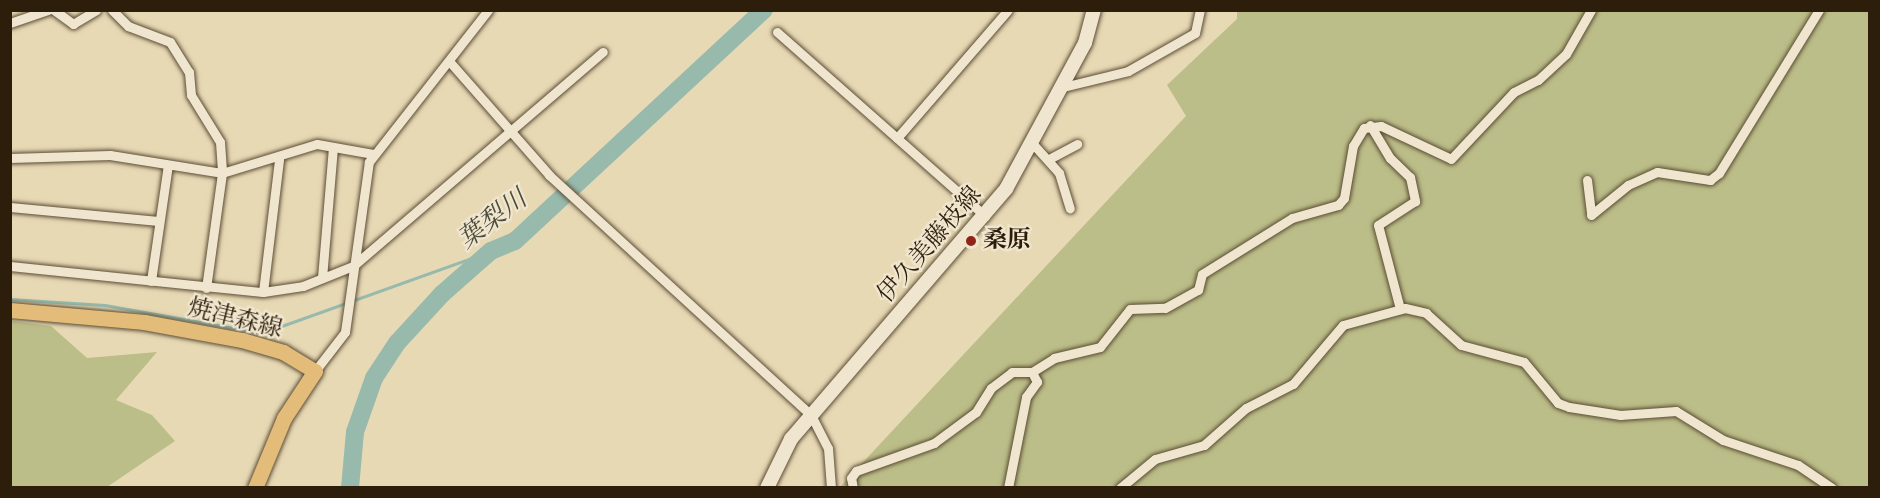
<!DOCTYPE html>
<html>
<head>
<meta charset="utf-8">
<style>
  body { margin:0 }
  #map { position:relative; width:1880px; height:498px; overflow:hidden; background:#e8d9b5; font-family:"Libre Bodoni","Noto Serif JP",serif }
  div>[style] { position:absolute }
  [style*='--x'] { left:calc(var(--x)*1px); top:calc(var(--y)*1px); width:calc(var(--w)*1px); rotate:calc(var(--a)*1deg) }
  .green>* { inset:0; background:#bcbe89 }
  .stream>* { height:3px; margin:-1.5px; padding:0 1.5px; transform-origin:1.5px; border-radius:1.5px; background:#97baad }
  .river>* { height:18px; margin:-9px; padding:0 9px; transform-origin:9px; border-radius:9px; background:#97baad }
  .roads { filter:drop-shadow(0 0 2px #5b4d35) drop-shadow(0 0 2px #5b4d35) }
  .street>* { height:9px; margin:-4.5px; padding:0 4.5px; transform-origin:4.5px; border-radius:4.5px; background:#f0e6cf }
  .secondary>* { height:14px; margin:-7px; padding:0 7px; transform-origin:7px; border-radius:7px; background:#f0e6cf }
  .primary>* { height:15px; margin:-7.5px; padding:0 7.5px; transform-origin:7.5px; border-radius:7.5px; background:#e4bc7a }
  .dots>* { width:16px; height:16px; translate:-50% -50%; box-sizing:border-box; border:3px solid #f0e6cf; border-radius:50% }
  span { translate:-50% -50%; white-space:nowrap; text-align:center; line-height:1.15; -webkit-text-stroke:4.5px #f0e6cf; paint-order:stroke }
  .poi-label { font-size:24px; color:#2c1e0a; font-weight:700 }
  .left { translate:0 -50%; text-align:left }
  .street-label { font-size:24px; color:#2c1e0a }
  .water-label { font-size:26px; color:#4c4d3b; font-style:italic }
  .frame { position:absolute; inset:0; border:12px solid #2c1e0a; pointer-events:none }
</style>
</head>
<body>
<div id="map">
  <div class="green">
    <div style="clip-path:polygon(1237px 11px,1869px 11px,1869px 487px,839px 488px,1186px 116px,1167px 85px,1237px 19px)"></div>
    <div style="clip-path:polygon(11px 321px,51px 326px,87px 358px,157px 352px,116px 400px,152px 415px,175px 441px,107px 487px,11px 487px)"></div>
  </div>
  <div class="stream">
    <div style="--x:10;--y:299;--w:95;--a:3.6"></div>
    <div style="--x:105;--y:305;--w:159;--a:10.1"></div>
    <div style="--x:262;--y:333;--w:243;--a:-19.7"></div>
  </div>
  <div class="river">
    <div style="--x:350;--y:488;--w:56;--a:-84.9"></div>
    <div style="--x:355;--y:432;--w:57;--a:-70.6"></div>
    <div style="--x:374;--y:378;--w:42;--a:-56.7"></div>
    <div style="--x:397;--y:343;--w:67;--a:-47.4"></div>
    <div style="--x:442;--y:294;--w:65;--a:-41.3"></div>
    <div style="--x:491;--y:251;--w:26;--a:-23"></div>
    <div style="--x:515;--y:241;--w:340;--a:-42.9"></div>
  </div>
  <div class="roads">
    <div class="street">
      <div style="--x:54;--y:10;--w:24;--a:36"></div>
      <div style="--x:73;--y:24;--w:27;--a:-31"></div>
      <div style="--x:112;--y:10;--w:23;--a:45"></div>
      <div style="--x:128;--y:26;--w:45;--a:20.9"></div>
      <div style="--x:170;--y:42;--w:36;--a:58"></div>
      <div style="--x:189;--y:72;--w:23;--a:85"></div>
      <div style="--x:191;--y:95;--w:55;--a:58.3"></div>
      <div style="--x:220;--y:142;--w:31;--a:86"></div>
      <div style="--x:222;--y:173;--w:116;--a:97.9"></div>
      <div style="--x:10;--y:23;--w:40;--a:-18.9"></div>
      <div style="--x:777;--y:32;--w:278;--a:41.5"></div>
      <div style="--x:449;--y:61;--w:152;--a:48.7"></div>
      <div style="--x:549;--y:175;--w:355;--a:42.5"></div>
      <div style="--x:811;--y:415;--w:37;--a:63"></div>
      <div style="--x:828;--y:448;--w:40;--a:85.7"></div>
      <div style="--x:1063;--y:87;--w:67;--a:-13.8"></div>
      <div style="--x:1128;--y:71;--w:77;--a:-29.6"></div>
      <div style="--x:1195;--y:33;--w:24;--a:-78"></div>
      <div style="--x:1370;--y:125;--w:39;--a:59"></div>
      <div style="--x:1390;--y:158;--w:28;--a:44"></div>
      <div style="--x:1410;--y:177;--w:25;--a:78"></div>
      <div style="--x:1415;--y:201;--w:44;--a:147"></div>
      <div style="--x:1378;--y:225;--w:87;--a:75.3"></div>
      <div style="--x:897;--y:138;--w:169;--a:-49.1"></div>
      <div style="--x:1033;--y:144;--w:39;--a:48"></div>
      <div style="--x:1059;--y:173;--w:37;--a:73"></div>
      <div style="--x:10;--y:158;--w:100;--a:-1.7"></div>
      <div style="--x:110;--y:155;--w:113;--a:9.1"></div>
      <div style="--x:222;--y:173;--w:99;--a:-17"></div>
      <div style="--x:317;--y:144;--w:57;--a:10.1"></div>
      <div style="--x:1049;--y:159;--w:32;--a:-28"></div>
      <div style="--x:1587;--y:180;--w:35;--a:83"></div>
      <div style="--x:1591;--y:215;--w:48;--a:-39"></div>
      <div style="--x:1628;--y:185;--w:32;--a:-24"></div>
      <div style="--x:1657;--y:172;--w:54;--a:8.6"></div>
      <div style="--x:1710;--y:180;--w:11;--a:-38"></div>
      <div style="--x:1719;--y:173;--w:191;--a:-58.5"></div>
      <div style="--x:10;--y:207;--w:149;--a:5.4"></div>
      <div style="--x:10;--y:266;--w:254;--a:5.9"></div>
      <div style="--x:263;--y:292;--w:40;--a:-8.5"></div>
      <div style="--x:303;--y:286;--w:54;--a:-21.8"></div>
      <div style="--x:353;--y:266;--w:329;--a:-40.6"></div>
      <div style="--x:322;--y:278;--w:131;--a:-85.2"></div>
      <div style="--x:151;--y:281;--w:117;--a:-81.7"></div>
      <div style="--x:263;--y:292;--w:134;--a:-83.1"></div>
      <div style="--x:315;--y:371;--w:49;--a:-52.4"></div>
      <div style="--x:345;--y:332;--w:172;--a:-82"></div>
      <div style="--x:369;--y:162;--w:193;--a:-51.9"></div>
      <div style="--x:853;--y:488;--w:10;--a:-101"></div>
      <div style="--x:851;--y:478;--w:9;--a:-54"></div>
      <div style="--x:856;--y:471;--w:83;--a:-19.7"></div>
      <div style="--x:934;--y:443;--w:52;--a:-36.4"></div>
      <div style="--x:976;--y:412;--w:28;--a:-58"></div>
      <div style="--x:991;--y:388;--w:26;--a:-37"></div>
      <div style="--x:1012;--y:372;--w:20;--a:0"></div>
      <div style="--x:1032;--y:372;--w:26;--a:-32"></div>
      <div style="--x:1054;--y:358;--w:47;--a:-13.4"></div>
      <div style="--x:1100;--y:347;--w:48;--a:-51.7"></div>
      <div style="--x:1130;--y:309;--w:35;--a:-2"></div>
      <div style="--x:1165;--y:308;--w:38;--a:-29"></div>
      <div style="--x:1198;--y:290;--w:16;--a:-76"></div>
      <div style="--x:1202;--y:274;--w:106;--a:-31.9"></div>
      <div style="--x:1292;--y:218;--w:48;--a:-15.8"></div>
      <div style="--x:1338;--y:205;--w:9;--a:-49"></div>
      <div style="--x:1344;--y:198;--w:53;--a:-80.2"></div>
      <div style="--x:1353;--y:146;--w:21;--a:-59"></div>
      <div style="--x:1364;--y:128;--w:17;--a:-7"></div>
      <div style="--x:1381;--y:126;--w:77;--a:25.2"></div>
      <div style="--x:1451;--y:159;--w:92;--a:-46.8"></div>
      <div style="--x:1514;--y:92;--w:27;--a:-27"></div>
      <div style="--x:1538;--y:80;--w:38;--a:-43"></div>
      <div style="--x:1566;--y:54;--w:51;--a:-60.4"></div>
      <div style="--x:1008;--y:488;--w:93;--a:-78.8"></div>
      <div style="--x:1026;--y:397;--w:19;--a:-54"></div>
      <div style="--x:1037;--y:382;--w:11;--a:-117"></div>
      <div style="--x:1120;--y:488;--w:45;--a:-39.6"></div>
      <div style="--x:1155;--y:459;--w:51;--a:-15.9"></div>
      <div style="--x:1204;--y:445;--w:56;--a:-41.4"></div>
      <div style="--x:1246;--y:408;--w:53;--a:-27.1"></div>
      <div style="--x:1293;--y:384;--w:77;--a:-49.7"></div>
      <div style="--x:1343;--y:325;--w:64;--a:-15.3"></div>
      <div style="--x:1405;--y:308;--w:22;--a:13"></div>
      <div style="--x:1426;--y:313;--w:47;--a:42.4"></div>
      <div style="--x:1461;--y:345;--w:65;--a:15.1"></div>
      <div style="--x:1524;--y:362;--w:53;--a:50.3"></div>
      <div style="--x:1558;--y:403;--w:12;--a:20"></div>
      <div style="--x:1569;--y:407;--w:52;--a:8.9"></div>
      <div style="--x:1620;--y:415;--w:56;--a:-4.1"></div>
      <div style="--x:1676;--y:411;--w:55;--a:31.7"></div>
      <div style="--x:1723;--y:440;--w:79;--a:18.4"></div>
      <div style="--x:1798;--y:465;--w:41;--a:34.1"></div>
    </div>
    <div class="secondary">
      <div style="--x:767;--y:488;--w:55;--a:-63.9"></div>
      <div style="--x:791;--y:439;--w:330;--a:-49.3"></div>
      <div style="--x:1006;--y:189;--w:166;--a:-61.6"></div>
      <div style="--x:1085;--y:43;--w:34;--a:-75"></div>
    </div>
    <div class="primary">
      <div style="--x:10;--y:310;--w:135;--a:5.1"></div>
      <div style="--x:144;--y:322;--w:100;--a:10.4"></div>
      <div style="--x:242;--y:340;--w:43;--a:16.3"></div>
      <div style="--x:283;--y:352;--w:37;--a:31"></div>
      <div style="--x:315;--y:371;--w:56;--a:123.4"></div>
      <div style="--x:284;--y:418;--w:76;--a:112.5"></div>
    </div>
  </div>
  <div class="dots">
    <div style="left:971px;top:241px;background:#8f2418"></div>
  </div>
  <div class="poi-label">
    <span class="left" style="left:983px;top:241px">桑原</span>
  </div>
  <div class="street-label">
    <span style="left:930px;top:245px;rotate:-49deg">伊久美藤枝線</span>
    <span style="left:235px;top:319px;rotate:14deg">焼津森線</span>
  </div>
  <div class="water-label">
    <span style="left:493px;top:220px;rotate:-37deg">葉梨川</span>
  </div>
  <div class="frame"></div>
</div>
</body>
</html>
